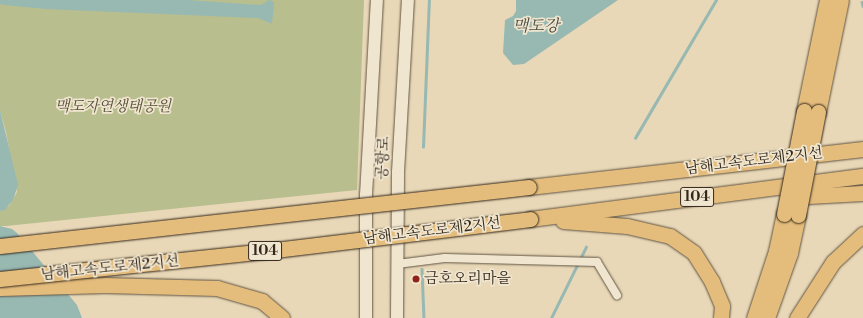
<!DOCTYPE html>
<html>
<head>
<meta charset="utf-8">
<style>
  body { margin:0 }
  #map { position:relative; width:863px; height:318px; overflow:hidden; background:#e8d8b7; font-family:"Libre Bodoni","Noto Serif KR",serif }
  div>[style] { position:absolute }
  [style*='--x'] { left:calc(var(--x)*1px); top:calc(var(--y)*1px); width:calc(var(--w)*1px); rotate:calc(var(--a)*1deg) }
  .green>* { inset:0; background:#b8be8d }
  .water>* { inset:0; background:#97b9b2 }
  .stream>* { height:2.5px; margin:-1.25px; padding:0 1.25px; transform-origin:1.25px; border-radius:1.25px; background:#97b9b2 }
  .roads { filter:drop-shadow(0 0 1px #615443) drop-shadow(0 0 1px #615443) }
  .street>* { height:8px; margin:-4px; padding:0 4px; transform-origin:4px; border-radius:4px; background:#f0e6d0 }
  .secondary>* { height:12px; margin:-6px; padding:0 6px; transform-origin:6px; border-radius:6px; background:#f0e6d0 }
  .highway>* { height:15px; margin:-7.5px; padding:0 7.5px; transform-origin:7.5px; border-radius:7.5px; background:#e4bc7c }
  .bridges { filter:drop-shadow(0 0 1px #34281c) drop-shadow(0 0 1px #34281c) }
  .highway-bridge>* { height:15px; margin:-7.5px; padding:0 7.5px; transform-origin:7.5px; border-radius:7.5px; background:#e4bc7c }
  .dots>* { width:11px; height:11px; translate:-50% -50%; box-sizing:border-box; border:2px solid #f0e6d0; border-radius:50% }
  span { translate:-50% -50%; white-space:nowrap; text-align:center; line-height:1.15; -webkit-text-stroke:3.5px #f0e6d0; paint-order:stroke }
  .shield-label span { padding:1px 3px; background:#f0e6d0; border:1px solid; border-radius:3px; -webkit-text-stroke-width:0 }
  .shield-label { font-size:14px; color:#34281c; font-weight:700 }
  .park-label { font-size:15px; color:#554e38; font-style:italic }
  .street-label { font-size:15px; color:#34281c }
  .poi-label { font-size:15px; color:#34281c }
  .left { translate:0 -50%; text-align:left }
  .water-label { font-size:16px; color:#4d4c42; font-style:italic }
</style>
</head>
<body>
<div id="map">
  <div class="green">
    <div style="clip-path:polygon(0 0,364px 0,357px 190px,6px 226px,0 226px,0 211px,9px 206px,17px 192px,6px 132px,0 110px)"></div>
  </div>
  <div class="water">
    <div style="clip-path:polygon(0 0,187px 0,261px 5px,269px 0,274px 2px,272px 24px,258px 18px,46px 9px,4px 5px,0 4px)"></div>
    <div style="clip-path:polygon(516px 0,618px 0,524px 64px,513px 65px,503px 53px,505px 20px,513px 16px,516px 11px)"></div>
    <div style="clip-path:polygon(0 110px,18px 185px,13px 200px,5px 210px,0 211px)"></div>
    <div style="clip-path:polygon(0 226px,12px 229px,17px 233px,77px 305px,82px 318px,0 318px)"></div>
  </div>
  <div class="stream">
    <div style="--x:862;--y:2;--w:4;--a:76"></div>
    <div style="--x:635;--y:138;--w:160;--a:-59.6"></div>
    <div style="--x:423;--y:147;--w:147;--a:-87.7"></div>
    <div style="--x:422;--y:269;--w:49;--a:87.7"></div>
    <div style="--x:551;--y:318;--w:79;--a:-63.8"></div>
  </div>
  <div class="roads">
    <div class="street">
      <div style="--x:397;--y:264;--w:48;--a:-7.1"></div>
      <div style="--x:445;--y:258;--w:152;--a:1.5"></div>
      <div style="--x:597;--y:262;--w:39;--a:59"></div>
    </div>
    <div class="secondary">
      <div style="--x:366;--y:318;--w:123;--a:-90"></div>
      <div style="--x:366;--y:195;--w:195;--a:-86.8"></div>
      <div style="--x:397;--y:318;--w:146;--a:-89.6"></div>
      <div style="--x:398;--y:172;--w:172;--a:-86.7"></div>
    </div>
    <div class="highway">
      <div style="--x:804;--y:111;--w:113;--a:-78.3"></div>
      <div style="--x:818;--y:112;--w:114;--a:-78.4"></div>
      <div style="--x:529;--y:187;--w:336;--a:-6.5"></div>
      <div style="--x:790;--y:197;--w:73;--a:-3.1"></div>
      <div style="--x:530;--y:219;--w:336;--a:-7.4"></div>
      <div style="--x:563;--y:221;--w:64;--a:4.5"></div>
      <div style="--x:627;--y:226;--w:44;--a:13.1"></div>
      <div style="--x:670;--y:236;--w:29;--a:35"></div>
      <div style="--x:694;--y:253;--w:34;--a:58"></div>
      <div style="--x:712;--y:282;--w:26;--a:67"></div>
      <div style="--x:722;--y:306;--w:12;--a:95"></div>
      <div style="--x:0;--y:288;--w:105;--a:-1.6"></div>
      <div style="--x:105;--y:285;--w:112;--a:1.5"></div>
      <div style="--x:217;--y:288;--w:47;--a:16.1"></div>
      <div style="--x:262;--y:301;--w:26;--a:40"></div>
      <div style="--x:754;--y:318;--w:71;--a:-71.8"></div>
      <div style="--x:776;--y:251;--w:38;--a:-78"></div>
      <div style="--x:767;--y:318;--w:69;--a:-70.5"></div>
      <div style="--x:790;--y:253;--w:39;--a:-78"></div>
      <div style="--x:797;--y:318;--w:67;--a:-57.3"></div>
      <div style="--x:833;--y:262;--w:41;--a:-43"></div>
    </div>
  </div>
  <div class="bridges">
    <div class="highway-bridge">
      <div style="--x:784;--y:214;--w:105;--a:-79"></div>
      <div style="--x:798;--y:215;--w:105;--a:-79"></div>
      <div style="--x:0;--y:246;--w:532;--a:-6.36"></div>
      <div style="--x:0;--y:279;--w:277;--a:-6"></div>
      <div style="--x:275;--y:250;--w:257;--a:-6.9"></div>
    </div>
  </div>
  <div class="dots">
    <div style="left:416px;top:279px;background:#8f2418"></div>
  </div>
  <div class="shield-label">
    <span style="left:697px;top:197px">104</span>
    <span style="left:265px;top:251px">104</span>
  </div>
  <div class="park-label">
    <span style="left:113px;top:107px">맥도자연생태공원</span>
  </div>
  <div class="street-label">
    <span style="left:383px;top:158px;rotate:-87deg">공항로</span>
    <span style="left:754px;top:161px;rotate:-7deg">남해고속도로제2지선</span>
    <span style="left:432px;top:231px;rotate:-7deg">남해고속도로제2지선</span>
    <span style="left:110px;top:268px;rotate:-6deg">남해고속도로제2지선</span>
  </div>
  <div class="poi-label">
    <span class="left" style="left:424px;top:279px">금호오리마을</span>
  </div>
  <div class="water-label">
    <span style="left:536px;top:26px">맥도강</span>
  </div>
</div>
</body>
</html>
